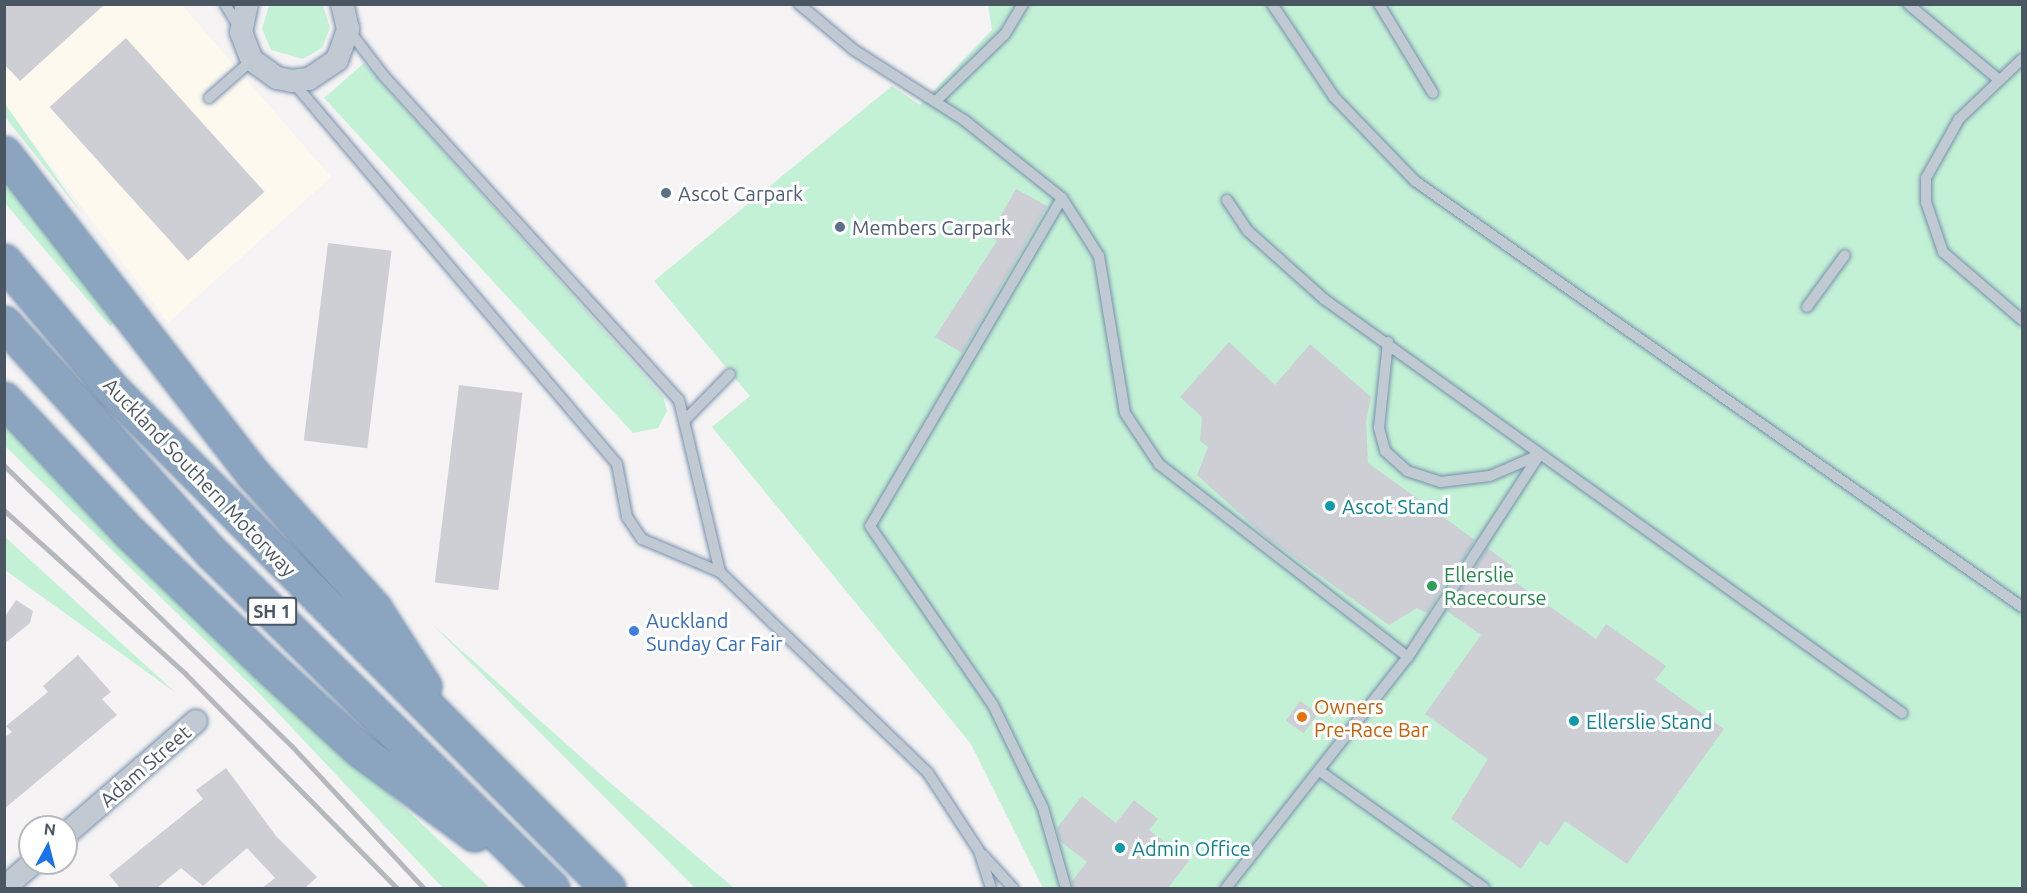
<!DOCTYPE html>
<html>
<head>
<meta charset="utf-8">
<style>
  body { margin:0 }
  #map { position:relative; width:2027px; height:893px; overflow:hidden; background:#f5f3f3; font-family:Ubuntu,sans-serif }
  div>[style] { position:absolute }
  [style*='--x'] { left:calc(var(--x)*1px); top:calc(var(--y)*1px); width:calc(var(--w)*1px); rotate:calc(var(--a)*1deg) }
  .commercial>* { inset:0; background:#fdf9ef }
  .green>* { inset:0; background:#c3f1d5 }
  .building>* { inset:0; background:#cdcfd5; transform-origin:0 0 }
  .roads { filter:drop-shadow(0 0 2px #7690ad) drop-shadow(0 0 2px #7690ad) }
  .lane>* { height:10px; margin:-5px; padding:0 5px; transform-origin:5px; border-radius:5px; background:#c1cad2 }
  .street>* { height:22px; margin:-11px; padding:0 11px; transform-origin:11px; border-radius:11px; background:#c1cad2 }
  .highway>* { height:33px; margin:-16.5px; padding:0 16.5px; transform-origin:16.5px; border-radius:16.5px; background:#8ba5c1 }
  .rail>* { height:4.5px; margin:-2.25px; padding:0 2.25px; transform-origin:2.25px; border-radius:2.25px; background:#b5b8bd }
  .dots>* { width:16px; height:16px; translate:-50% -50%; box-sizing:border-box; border:3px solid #fff; border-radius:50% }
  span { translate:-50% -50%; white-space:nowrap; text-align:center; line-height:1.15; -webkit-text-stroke:6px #fff; paint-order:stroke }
  .shield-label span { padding:2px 4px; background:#fff; border:2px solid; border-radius:4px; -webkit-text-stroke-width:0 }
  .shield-label { font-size:18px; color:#4a5661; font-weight:700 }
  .service-label { font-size:20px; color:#4e5e75 }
  .left { translate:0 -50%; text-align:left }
  .street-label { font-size:20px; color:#4a5661 }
  .culture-label { font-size:20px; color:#0d838f }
  .leisure-label { font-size:20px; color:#27864d }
  .shop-label { font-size:20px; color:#366cbe }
  .food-label { font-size:20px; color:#c56008 }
  .frame { position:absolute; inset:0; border:6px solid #4a5661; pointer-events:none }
  .north { position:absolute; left:18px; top:815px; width:60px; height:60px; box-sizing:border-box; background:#fff; border:2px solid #b7bbc0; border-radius:50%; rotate:7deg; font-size:16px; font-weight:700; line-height:24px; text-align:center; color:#4a5661 }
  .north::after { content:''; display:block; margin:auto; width:21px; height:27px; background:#1a73e8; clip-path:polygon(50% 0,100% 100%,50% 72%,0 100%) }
</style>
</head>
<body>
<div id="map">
  <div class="commercial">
    <div style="clip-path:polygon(4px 5px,182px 5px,331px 177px,168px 323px,5px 104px)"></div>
  </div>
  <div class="green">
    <div style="clip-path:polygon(269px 5px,323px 5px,330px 28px,322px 48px,303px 59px,271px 50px,262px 29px)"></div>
    <div style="clip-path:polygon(988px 5px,2022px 5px,2022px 888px,1043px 888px,971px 744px,712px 427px,750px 396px,654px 281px,892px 86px,920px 105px,992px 30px)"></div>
    <div style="clip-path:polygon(364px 63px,663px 396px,667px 411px,658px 428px,633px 433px,324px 98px)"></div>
    <div style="clip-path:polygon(4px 104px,5px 104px,83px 215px,5px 117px)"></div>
    <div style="clip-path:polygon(4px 177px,117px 321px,110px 326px,5px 203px)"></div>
    <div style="clip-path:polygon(5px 410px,306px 715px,490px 888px,443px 888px,260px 694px,5px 446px)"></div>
    <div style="clip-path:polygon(4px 537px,5px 537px,176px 693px,5px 570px)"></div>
    <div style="clip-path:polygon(432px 624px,601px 775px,734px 888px,695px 888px)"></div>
  </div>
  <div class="building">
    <div style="clip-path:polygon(4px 4px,105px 4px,20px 81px,4px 64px)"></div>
    <div style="left:126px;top:38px;width:207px;height:103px;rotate:48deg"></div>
    <div style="clip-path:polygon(1016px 189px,1047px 206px,962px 353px,935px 337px,997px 241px,989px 236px)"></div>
    <div style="left:328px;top:243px;width:64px;height:199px;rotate:7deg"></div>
    <div style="clip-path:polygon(1229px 342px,1275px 385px,1310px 344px,1371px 397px,1366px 422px,1368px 463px,1475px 540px,1427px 613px,1417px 608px,1389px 625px,1266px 537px,1197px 475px,1208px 447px,1200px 441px,1202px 417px,1180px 397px)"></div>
    <div style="left:459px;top:385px;width:64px;height:199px;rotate:7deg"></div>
    <div style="clip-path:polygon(1487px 548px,1512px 566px,1505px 575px,1596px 639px,1606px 624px,1666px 666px,1655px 680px,1724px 729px,1627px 864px,1565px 821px,1548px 846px,1540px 841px,1521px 869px,1451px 819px,1488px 759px,1425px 714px,1481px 635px,1447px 611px)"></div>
    <div style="clip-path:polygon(16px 600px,33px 611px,30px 623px,4px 644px,4px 618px)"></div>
    <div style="clip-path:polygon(78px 655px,111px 692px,102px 699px,117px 715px,4px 809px,4px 738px,12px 732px,6px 726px,48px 692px,43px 686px)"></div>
    <div style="left:1300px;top:701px;width:22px;height:24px;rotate:36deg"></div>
    <div style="clip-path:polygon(226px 768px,276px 836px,317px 877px,305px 888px,262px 888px,275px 878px,247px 848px,203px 886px,181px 868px,157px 888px,120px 888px,109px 875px,203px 799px,196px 790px)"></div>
    <div style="clip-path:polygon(1082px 796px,1116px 823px,1134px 800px,1158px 819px,1149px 830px,1189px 861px,1168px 888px,1073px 888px,1072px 881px,1087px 862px,1060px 841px,1057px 828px)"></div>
  </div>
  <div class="roads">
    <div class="lane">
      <div style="--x:225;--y:4;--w:29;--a:59"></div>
      <div style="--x:799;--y:4;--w:72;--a:39.9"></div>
      <div style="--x:854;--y:50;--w:130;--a:32.5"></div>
      <div style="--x:964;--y:120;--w:125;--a:38.5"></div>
      <div style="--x:1062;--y:198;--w:69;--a:57.5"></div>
      <div style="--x:1099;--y:256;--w:159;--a:80.6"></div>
      <div style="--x:1125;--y:413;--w:61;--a:56.3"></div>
      <div style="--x:1159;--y:464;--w:315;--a:37.8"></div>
      <div style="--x:1272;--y:4;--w:112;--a:56.3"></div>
      <div style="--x:1334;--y:97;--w:117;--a:46"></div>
      <div style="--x:1415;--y:181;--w:742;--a:35.06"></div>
      <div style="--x:1379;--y:4;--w:104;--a:58.8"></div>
      <div style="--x:1908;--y:4;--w:117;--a:39.8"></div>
      <div style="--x:348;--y:29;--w:58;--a:52.7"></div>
      <div style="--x:383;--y:75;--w:440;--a:47.7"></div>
      <div style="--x:679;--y:400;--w:177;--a:76.6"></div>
      <div style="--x:2022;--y:59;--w:87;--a:136.4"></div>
      <div style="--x:1959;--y:119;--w:68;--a:119.2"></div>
      <div style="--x:1926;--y:178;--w:24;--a:90"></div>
      <div style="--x:1926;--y:202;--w:53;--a:71.2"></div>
      <div style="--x:1943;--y:252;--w:104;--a:40.7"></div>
      <div style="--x:293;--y:82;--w:501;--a:49.7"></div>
      <div style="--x:617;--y:464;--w:54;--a:79.3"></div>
      <div style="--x:627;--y:517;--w:27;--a:56"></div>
      <div style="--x:642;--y:539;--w:85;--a:22.9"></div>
      <div style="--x:720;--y:572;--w:289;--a:44"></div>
      <div style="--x:928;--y:773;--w:93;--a:56.8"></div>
      <div style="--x:979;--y:851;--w:39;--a:72"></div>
      <div style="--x:209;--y:98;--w:57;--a:-41.5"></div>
      <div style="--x:936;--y:101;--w:96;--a:-44.2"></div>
      <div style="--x:1005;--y:34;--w:35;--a:-59"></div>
      <div style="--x:1062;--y:198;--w:380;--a:120.3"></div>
      <div style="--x:870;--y:526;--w:217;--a:55.5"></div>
      <div style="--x:993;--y:705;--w:114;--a:64.1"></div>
      <div style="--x:1043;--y:808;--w:83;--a:74"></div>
      <div style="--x:1227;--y:200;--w:37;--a:56"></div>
      <div style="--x:1248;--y:231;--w:102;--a:41.8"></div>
      <div style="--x:1324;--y:299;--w:711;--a:35.61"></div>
      <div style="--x:1807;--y:307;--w:64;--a:-53.8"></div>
      <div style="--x:1388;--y:342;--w:86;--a:96"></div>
      <div style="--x:1379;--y:428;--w:24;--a:75"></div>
      <div style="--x:1385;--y:451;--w:30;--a:42"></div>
      <div style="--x:1407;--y:471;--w:36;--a:18"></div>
      <div style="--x:1441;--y:482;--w:49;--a:-7"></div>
      <div style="--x:1490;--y:476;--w:53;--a:-23.2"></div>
      <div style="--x:685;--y:420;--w:64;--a:-45.6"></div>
      <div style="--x:1321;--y:772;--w:200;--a:35.4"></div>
      <div style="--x:983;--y:855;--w:45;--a:47.7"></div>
      <div style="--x:1226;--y:888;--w:294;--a:-51.8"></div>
      <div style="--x:1408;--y:657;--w:241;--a:-57"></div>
    </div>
    <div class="street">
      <div style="--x:247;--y:4;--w:29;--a:102"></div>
      <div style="--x:241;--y:32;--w:30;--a:69"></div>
      <div style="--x:252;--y:60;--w:31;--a:36"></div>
      <div style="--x:277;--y:78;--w:15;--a:11"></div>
      <div style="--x:292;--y:81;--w:17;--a:-7"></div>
      <div style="--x:309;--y:79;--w:34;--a:-34"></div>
      <div style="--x:337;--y:60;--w:33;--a:-70"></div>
      <div style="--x:348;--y:29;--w:26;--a:-103"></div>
      <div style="--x:66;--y:834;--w:172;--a:-41"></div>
      <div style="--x:4;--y:888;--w:38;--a:-41"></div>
    </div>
    <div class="highway">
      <div style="--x:4;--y:153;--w:408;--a:52.2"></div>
      <div style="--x:254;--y:475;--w:179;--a:47.9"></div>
      <div style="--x:374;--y:608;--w:93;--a:57.3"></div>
      <div style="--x:4;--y:261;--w:169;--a:49.8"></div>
      <div style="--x:113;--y:390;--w:702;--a:45.17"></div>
      <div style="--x:4;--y:323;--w:312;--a:47.9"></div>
      <div style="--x:213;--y:554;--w:476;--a:44.6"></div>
      <div style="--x:4;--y:399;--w:184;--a:46.8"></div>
      <div style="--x:130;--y:533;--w:187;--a:43.9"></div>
      <div style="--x:265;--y:663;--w:129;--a:42.5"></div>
      <div style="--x:360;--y:750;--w:142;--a:36.4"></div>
    </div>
  </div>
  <div class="rail">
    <div style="--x:4;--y:465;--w:402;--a:44.3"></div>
    <div style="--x:292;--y:746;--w:194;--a:47.1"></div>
    <div style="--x:4;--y:510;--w:245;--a:42"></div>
    <div style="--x:186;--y:674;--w:301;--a:45.4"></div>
  </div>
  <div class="dots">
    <div style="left:666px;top:193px;background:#5c6f8a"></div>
    <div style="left:840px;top:227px;background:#5c6f8a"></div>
    <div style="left:1330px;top:506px;background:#0f9aa8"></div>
    <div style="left:1432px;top:586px;background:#2e9e5b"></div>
    <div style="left:634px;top:631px;background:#3f7fe0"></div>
    <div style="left:1302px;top:717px;background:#e8710a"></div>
    <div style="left:1574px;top:721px;background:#0f9aa8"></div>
    <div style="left:1120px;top:848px;background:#0f9aa8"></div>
  </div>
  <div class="shield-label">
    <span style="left:272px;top:611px">SH 1</span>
  </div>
  <div class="service-label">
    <span class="left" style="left:678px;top:193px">Ascot Carpark</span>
    <span class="left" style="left:852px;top:227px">Members Carpark</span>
  </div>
  <div class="street-label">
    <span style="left:200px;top:477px;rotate:46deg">Auckland Southern Motorway</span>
    <span style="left:145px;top:766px;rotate:-41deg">Adam Street</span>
  </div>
  <div class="culture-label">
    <span class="left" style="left:1342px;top:506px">Ascot Stand</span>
    <span class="left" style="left:1586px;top:721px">Ellerslie Stand</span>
    <span class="left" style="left:1132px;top:848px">Admin Office</span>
  </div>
  <div class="leisure-label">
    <span class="left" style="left:1444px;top:586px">Ellerslie<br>Racecourse</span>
  </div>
  <div class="shop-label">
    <span class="left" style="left:646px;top:632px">Auckland<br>Sunday Car Fair</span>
  </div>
  <div class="food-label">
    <span class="left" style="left:1314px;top:718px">Owners<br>Pre-Race Bar</span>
  </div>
  <div class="frame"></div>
  <div class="north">N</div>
</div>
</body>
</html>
